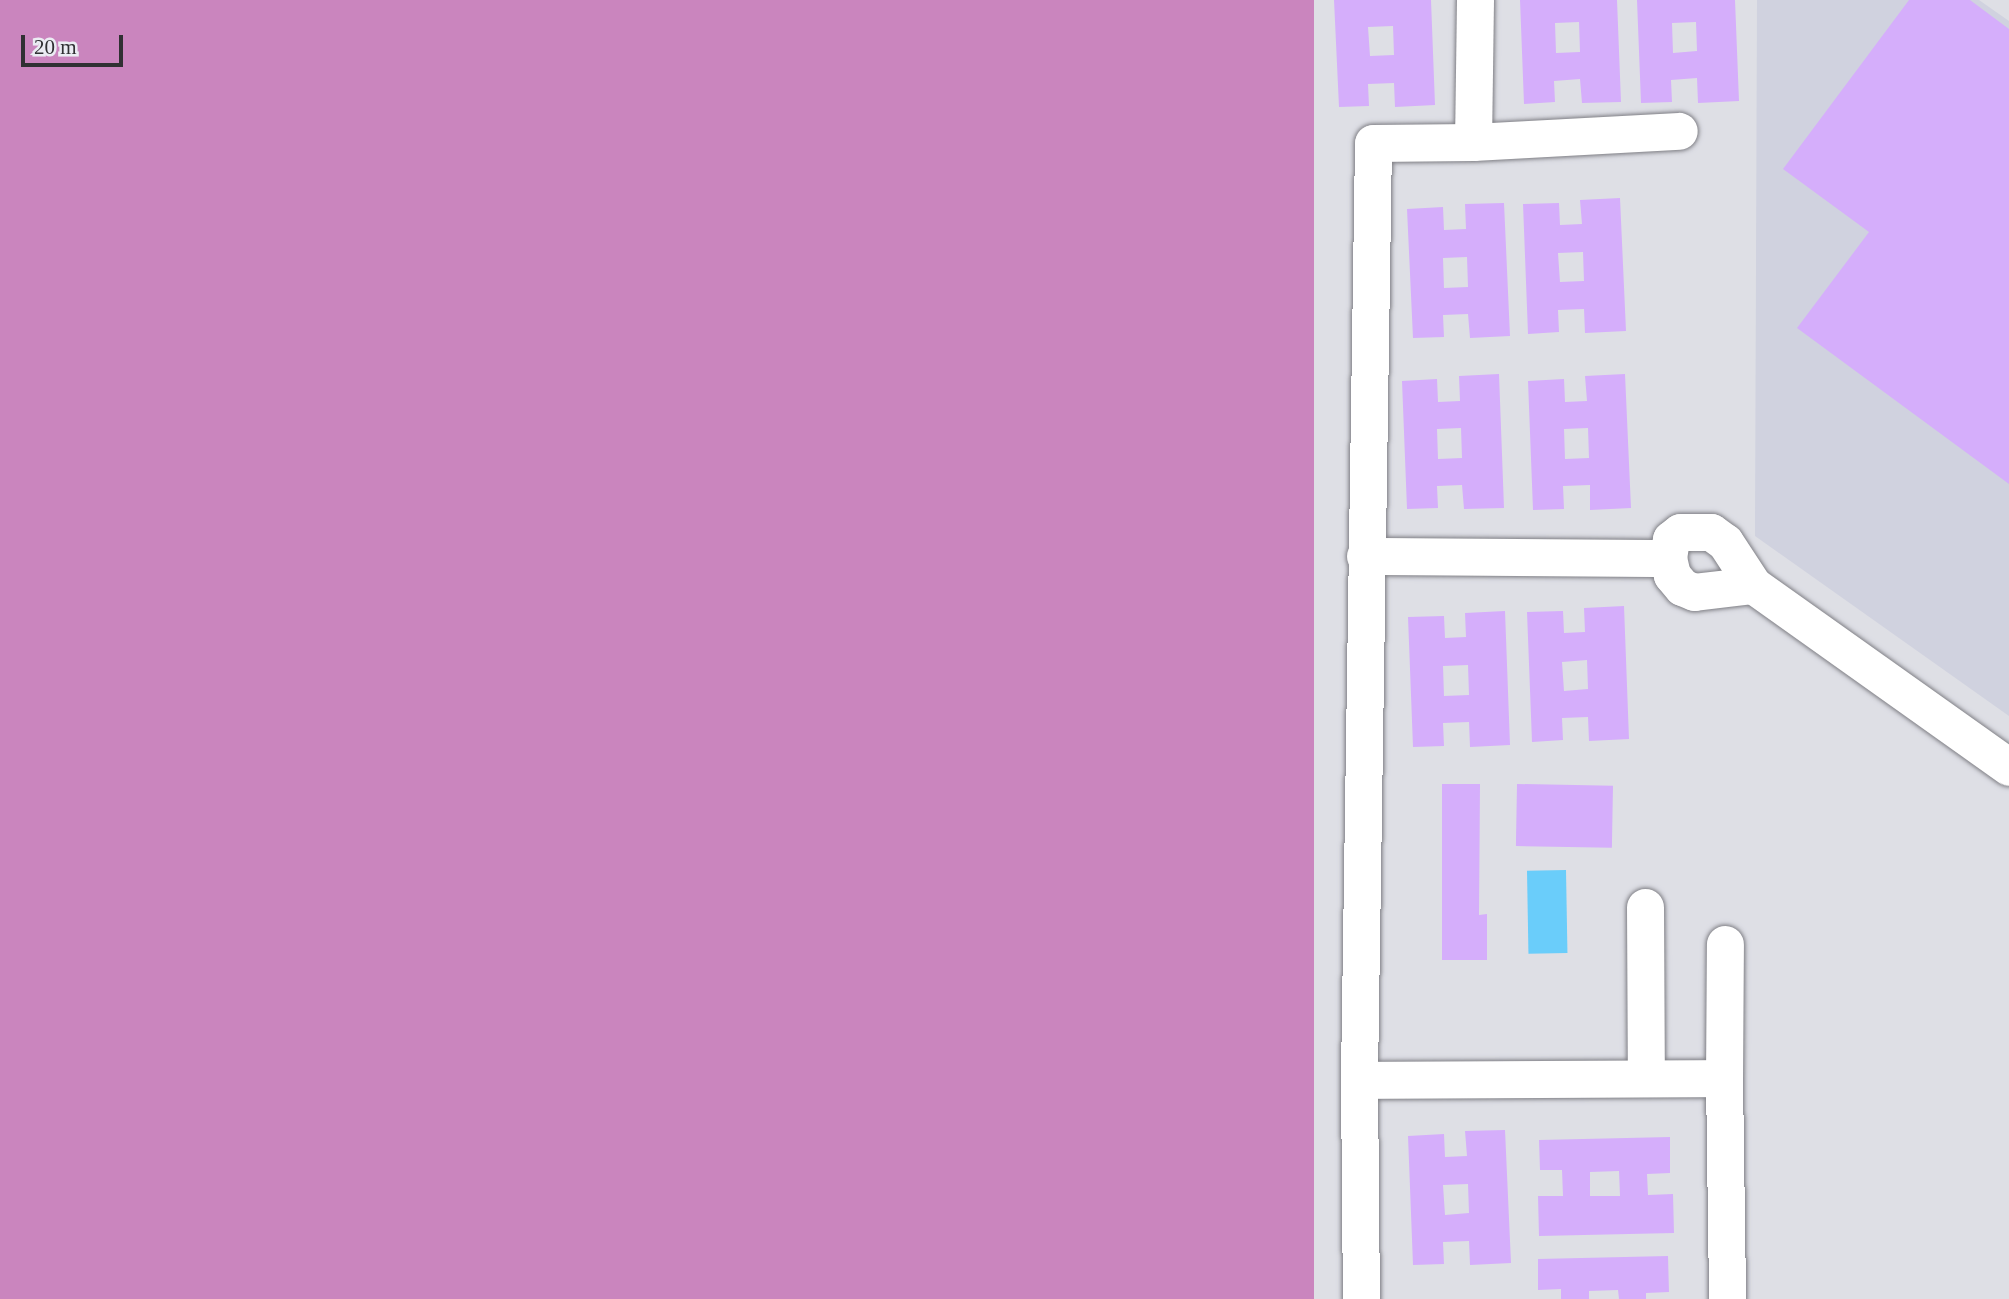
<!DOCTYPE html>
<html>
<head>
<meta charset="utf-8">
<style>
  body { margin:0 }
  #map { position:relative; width:2009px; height:1299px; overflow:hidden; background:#dedfe5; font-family:Georgia,serif }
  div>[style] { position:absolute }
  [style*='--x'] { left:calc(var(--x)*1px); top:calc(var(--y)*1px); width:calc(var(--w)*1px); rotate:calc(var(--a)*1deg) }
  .built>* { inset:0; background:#d0d2df }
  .forest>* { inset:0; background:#ca85be; transform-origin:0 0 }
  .water>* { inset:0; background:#6acdfa; transform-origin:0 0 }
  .building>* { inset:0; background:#d5aefb; transform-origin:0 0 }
  .roads { filter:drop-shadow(0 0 2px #7f7f85) drop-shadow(0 0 2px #7f7f85) }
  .minor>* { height:37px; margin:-18.5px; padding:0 18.5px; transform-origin:18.5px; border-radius:18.5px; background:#fff }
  span { translate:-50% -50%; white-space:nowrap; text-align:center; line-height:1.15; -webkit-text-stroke:5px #ebecf3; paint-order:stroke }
  .scale { position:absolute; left:21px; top:35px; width:102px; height:32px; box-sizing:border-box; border:4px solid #303033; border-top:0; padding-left:9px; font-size:21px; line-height:24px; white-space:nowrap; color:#303033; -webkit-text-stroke:5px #ebecf3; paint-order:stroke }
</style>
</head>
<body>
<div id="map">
  <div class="built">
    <div style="clip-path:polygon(1757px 0,1979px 0,2009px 21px,2009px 716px,1755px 536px)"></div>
  </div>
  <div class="forest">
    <div style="left:0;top:0;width:1314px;height:1299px"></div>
  </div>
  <div class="water">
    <div style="left:1566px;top:870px;width:83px;height:39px;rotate:89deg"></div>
  </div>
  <div class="building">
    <div style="clip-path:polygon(evenodd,1334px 0,1431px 0,1435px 105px,1395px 107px,1394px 83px,1368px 84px,1369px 106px,1339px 107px,1334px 0,1393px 26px,1394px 55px,1370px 56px,1368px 27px,1393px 26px)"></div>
    <div style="clip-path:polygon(evenodd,1520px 0,1617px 0,1621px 102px,1582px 103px,1580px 79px,1554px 81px,1555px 102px,1524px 104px,1520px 0,1579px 22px,1580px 52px,1556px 53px,1555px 23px,1579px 22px)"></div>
    <div style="clip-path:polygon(evenodd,1637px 0,1735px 0,1739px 101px,1698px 103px,1697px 78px,1671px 80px,1672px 102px,1641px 103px,1637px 0,1696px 22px,1697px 51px,1673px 53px,1672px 23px,1696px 22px)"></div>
    <div style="clip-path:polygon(1909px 0,1970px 0,2009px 29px,2009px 484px,1797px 328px,1869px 232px,1783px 169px)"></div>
    <div style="clip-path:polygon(evenodd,1620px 198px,1626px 331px,1585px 333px,1584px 309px,1558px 310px,1559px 332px,1528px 334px,1523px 204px,1559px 203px,1560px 225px,1582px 224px,1580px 200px,1620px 198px,1583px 252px,1584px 281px,1560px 282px,1558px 253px,1583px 252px)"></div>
    <div style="clip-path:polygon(evenodd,1504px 203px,1510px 336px,1470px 338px,1468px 314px,1443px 315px,1444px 337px,1413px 338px,1407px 209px,1443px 207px,1444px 230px,1466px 229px,1465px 204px,1504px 203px,1467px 257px,1468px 287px,1444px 288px,1443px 258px,1467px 257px)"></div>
    <div style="clip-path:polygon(evenodd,1499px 374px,1504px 508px,1464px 509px,1462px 485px,1437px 486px,1438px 508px,1407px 509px,1402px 381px,1437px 379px,1438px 402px,1460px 401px,1459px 376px,1499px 374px,1461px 428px,1462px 458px,1438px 459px,1437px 429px,1461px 428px)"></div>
    <div style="clip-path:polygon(evenodd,1625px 374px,1631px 508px,1590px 510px,1590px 485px,1563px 486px,1564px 509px,1533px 510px,1528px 381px,1564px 379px,1565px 402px,1587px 401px,1585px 376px,1625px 374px,1588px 428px,1589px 458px,1565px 459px,1564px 429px,1588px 428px)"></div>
    <div style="clip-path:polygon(evenodd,1624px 606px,1629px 739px,1589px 741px,1588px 717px,1562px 718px,1563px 740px,1532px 742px,1527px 612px,1563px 611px,1564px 633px,1585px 632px,1584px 608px,1624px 606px,1587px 660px,1588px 689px,1564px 691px,1562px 662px,1587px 660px)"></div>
    <div style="clip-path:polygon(evenodd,1505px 611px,1510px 745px,1470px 747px,1469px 722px,1443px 723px,1444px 746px,1413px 747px,1408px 617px,1444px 616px,1445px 638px,1466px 637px,1465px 613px,1505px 611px,1468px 665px,1469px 695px,1444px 696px,1443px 666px,1468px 665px)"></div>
    <div style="clip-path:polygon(1442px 784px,1480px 784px,1479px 915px,1487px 914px,1487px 960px,1442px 960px)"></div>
    <div style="left:1517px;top:784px;width:96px;height:62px;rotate:1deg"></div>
    <div style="clip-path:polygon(evenodd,1505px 1130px,1511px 1263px,1470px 1265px,1469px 1241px,1443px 1242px,1444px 1264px,1413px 1265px,1408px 1136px,1444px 1134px,1445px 1157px,1467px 1156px,1465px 1131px,1505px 1130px,1468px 1184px,1469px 1213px,1445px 1215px,1443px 1185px,1468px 1184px)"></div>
    <div style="clip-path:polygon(evenodd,1670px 1137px,1670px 1173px,1647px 1174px,1648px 1195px,1673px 1194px,1674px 1233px,1539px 1236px,1538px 1196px,1563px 1196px,1562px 1170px,1540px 1170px,1539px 1140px,1670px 1137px,1619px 1171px,1620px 1196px,1590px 1196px,1590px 1172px,1619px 1171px)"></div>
    <div style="clip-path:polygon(1668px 1256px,1669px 1292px,1646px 1293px,1646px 1299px,1619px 1299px,1618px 1290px,1589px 1291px,1589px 1299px,1561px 1299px,1561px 1289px,1538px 1290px,1538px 1259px)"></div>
  </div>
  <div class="roads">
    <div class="minor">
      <div style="--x:1475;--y:0;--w:142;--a:90.8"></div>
      <div style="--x:1473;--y:142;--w:100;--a:179.4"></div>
      <div style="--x:1373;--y:143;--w:937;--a:90.86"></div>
      <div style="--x:1359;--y:1080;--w:365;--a:-0.3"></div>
      <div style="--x:1724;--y:1078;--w:221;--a:89.2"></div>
      <div style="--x:1473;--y:142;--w:206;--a:-3.1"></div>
      <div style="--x:1365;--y:556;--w:303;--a:0.4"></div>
      <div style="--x:1753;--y:585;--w:59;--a:173.2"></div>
      <div style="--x:1694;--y:592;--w:13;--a:-157"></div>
      <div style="--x:1682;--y:587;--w:16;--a:-130"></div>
      <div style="--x:1672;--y:575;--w:17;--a:-103"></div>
      <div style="--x:1668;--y:558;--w:19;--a:-81"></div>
      <div style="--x:1671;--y:539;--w:11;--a:-38"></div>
      <div style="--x:1680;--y:532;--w:31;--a:0"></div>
      <div style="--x:1711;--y:532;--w:17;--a:36"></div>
      <div style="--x:1725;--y:542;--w:51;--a:56.9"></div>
      <div style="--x:1753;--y:585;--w:314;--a:35.4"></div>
      <div style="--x:1645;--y:907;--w:171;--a:89.7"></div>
      <div style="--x:1724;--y:1078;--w:134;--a:-89.6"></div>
      <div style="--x:1359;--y:1080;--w:219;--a:89.5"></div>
    </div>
  </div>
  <div class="scale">20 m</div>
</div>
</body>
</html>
